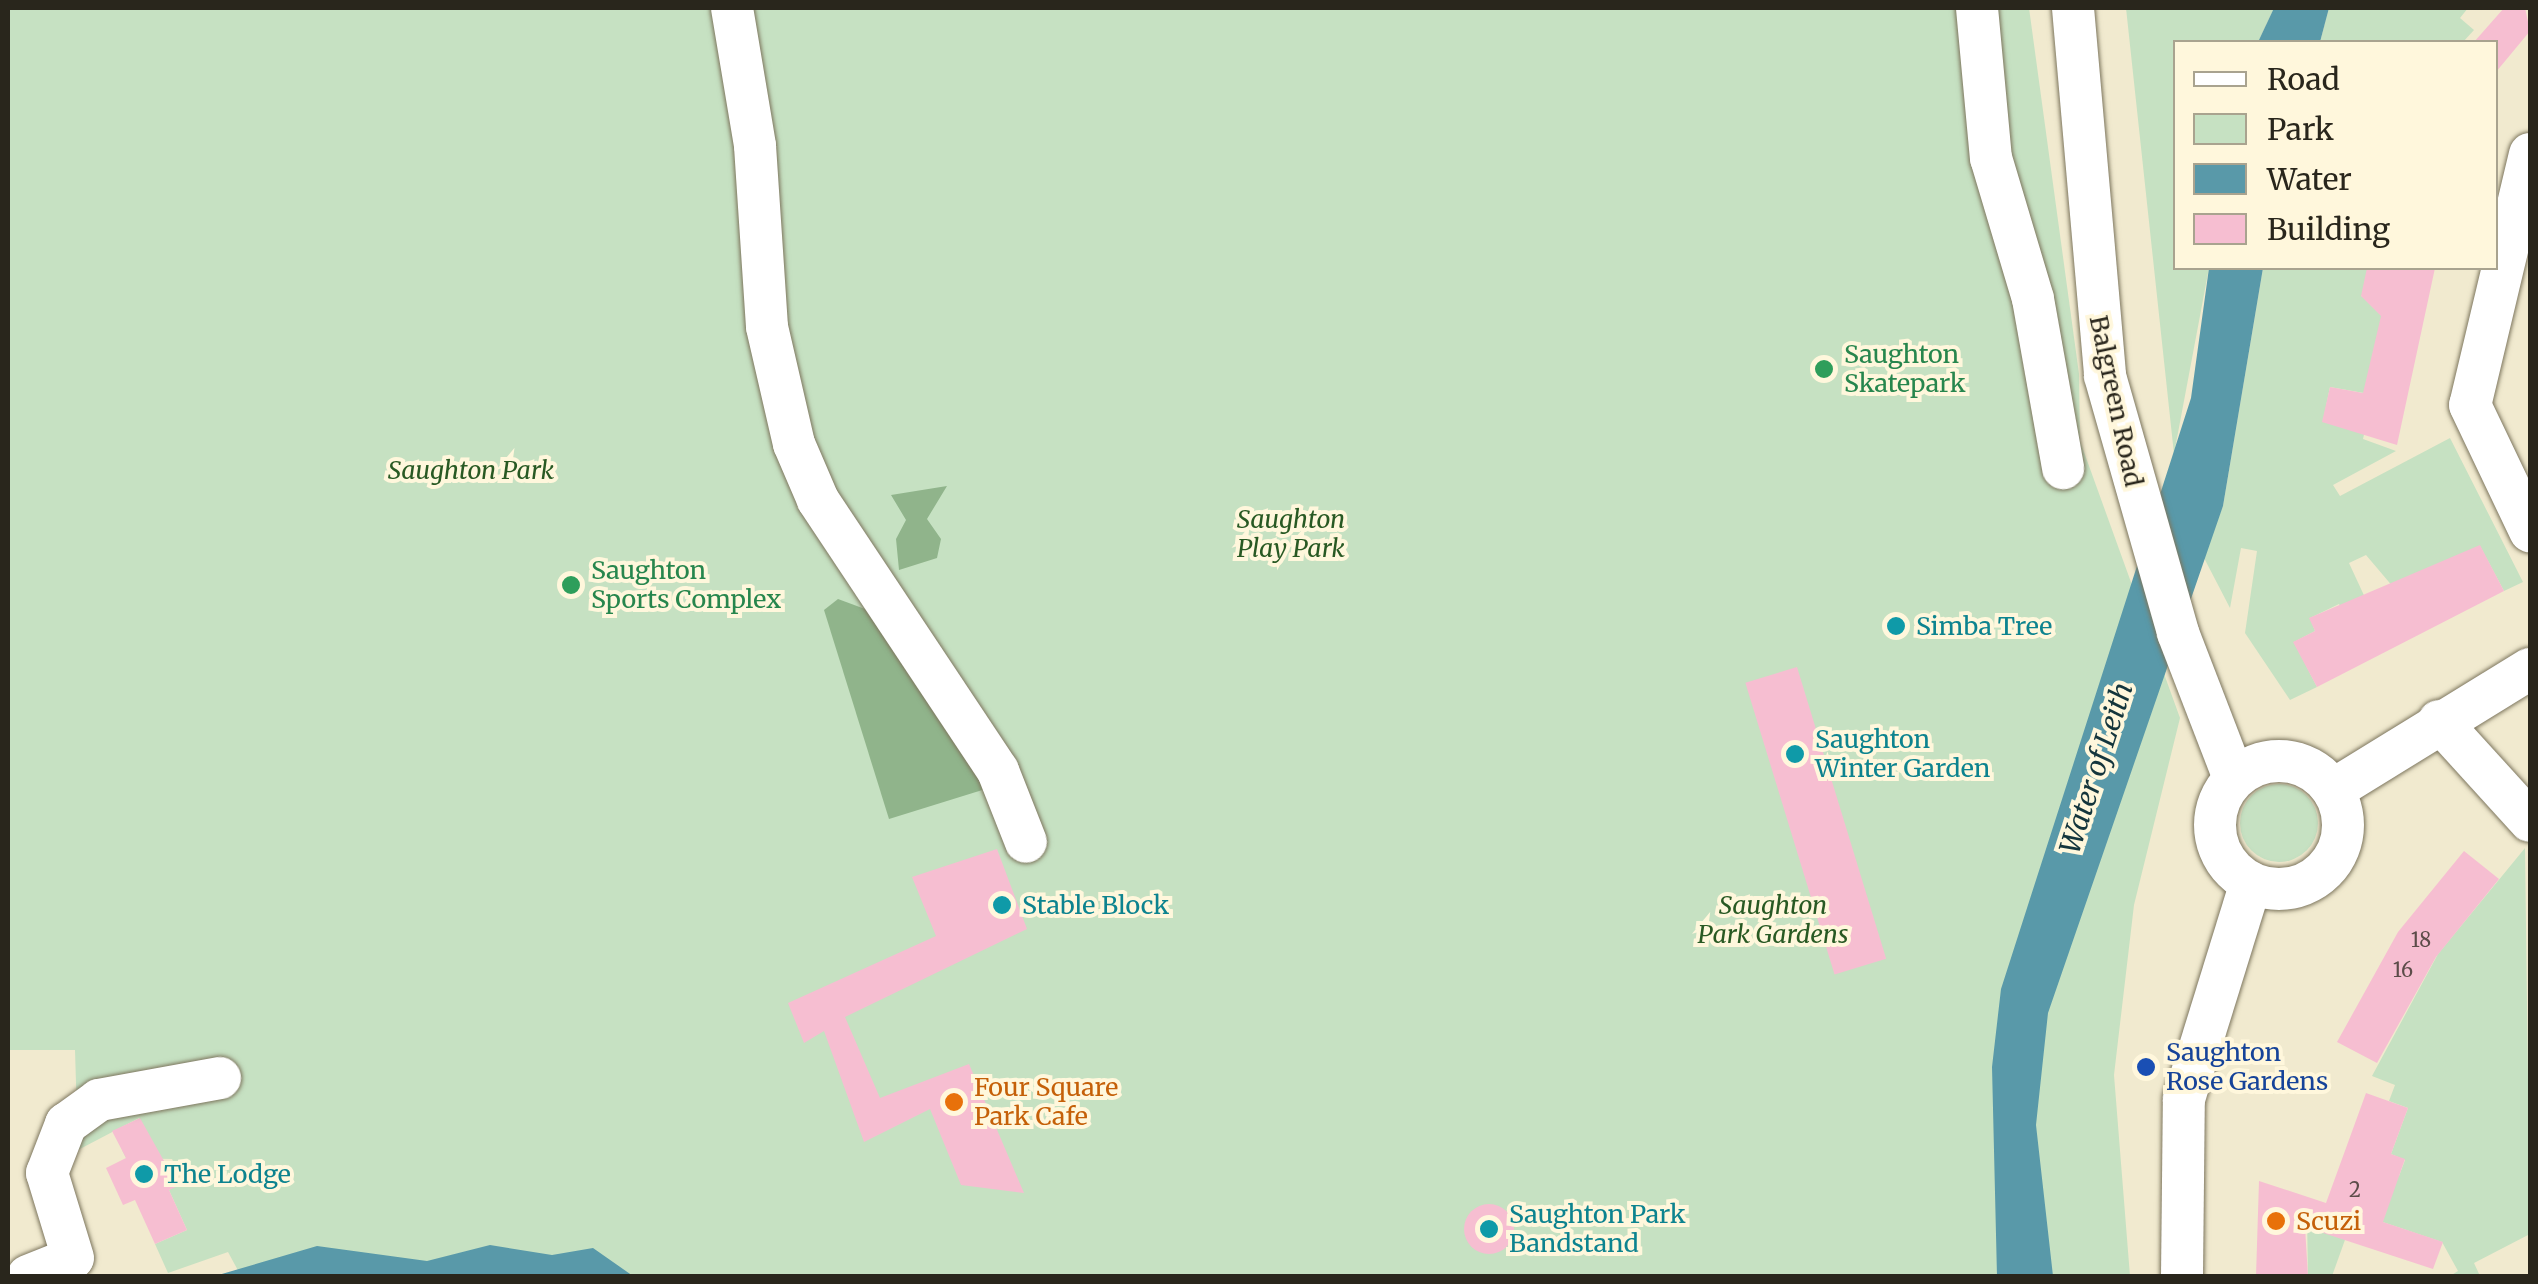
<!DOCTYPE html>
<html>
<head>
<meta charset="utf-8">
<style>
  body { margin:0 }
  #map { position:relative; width:2538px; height:1284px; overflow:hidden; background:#f1eacf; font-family:Merriweather,serif }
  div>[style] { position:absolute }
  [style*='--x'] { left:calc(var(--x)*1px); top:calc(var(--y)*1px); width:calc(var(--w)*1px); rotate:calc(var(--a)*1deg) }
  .green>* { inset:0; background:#c6e1c2 }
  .round { border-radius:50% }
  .forest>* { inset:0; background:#90b48b }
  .water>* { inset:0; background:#5999a9 }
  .building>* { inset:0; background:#f6bed1; transform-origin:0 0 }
  .roads { filter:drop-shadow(0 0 2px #7d765e) drop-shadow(0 0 2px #7d765e) }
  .minor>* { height:42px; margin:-21px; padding:0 21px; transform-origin:21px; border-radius:21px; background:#fff }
  .minor>.ring { margin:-21px; padding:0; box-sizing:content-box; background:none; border:42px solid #fff; border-radius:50% }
  .dots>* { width:28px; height:28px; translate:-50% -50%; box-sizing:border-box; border:5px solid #fff7dc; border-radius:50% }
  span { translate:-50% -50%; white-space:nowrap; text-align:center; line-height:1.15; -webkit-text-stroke:8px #fff7dc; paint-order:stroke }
  .number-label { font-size:20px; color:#5c4c49 }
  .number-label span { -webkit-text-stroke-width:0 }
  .leisure-label { font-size:25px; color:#27864d }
  .left { translate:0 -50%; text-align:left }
  .street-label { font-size:25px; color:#29261c }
  .park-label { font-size:25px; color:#285923; font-style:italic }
  .culture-label { font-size:25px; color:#0d838f }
  .transit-label { font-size:25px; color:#164399 }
  .food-label { font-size:25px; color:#c56008 }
  .water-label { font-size:28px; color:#14353c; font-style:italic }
  .frame { position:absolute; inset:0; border:10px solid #29261c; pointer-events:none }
  .legend { position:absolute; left:2173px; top:40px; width:325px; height:230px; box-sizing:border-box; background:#fff7dc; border:2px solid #a9a38f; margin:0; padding:12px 18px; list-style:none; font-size:30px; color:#29261c }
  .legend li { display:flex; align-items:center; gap:20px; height:50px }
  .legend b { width:50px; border:2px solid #a9a38f }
</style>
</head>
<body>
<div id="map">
  <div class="green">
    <div style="clip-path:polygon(8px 8px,2029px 8px,2079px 374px,2080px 441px,2180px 718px,2134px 905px,2114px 1075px,2130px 1276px,241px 1276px,228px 1252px,168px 1273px,155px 1244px,187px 1230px,169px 1190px,182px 1181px,172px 1159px,126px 1158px,122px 1150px,149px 1136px,139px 1118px,78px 1150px,75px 1050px,8px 1050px)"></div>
    <div style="clip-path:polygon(2126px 8px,2274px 8px,2258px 42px,2176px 42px,2176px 268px,2209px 268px,2174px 454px)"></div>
    <div style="clip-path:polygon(2329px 8px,2468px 8px,2460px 18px,2474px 30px,2463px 42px,2320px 42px)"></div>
    <div style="clip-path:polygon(2263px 268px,2392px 268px,2387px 288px,2370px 285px,2361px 296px,2390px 307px,2364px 393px,2330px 387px,2323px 421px,2365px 430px,2363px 439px,2396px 451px,2333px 485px,2340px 496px,2450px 438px,2523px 582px,2504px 591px,2480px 546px,2394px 588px,2366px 555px,2349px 563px,2368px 604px,2345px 616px,2339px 604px,2310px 618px,2315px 631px,2294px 642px,2317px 687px,2290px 700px,2245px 633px,2257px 551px,2241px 548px,2230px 608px,2203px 556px,2223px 506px)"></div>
    <div class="round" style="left:2240px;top:784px;width:78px;height:78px"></div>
    <div style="clip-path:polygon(2525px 848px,2530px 1234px,2474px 1263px,2480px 1276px,2450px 1276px,2458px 1271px,2442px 1242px,2368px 1217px,2386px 1171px,2399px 1176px,2405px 1160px,2391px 1154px,2408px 1108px,2389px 1101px,2395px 1085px,2372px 1076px,2438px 954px)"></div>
    <div style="clip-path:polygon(2355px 1212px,2332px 1276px,2308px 1276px,2307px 1215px)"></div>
  </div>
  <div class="forest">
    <div style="clip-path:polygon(947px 486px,927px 519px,941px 539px,937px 558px,899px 570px,896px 539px,906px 520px,891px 495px)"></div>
    <div style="clip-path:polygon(838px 599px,892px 619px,992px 787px,889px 819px,824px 610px)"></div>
  </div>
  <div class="water">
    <div style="clip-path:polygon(2274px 8px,2329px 8px,2320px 42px,2258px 42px)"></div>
    <div style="clip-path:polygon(2209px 268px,2263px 268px,2223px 506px,2048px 1013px,2036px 1125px,2053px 1276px,1997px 1276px,1992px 1067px,2001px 989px,2191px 398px)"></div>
    <div style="clip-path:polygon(490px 1245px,552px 1255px,593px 1248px,633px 1276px,215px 1276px,317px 1246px,427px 1261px)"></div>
  </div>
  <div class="building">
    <div style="clip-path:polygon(2504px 8px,2525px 8px,2530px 31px,2496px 72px,2496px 42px,2474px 42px)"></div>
    <div style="clip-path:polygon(2367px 268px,2435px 268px,2397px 445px,2322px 422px,2330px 387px,2363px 393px,2381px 316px,2361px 296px)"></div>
    <div style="clip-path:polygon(2480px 545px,2504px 591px,2317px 687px,2293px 642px,2315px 631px,2309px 618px)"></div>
    <div style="left:1797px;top:667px;width:305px;height:54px;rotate:73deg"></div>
    <div style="clip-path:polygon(997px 849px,1027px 929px,845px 1017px,880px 1098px,969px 1064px,1024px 1193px,961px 1185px,930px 1109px,864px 1142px,824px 1031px,804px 1043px,788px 1003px,936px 936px,912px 877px)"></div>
    <div style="clip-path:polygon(2464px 851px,2499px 879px,2436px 957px,2377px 1063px,2337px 1042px,2398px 932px)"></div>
    <div style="clip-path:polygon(2366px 1093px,2408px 1108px,2391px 1154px,2405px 1159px,2383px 1222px,2443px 1242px,2433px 1269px,2305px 1227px,2308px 1276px,2256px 1276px,2259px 1181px,2326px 1203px)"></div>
    <div style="clip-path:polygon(140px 1118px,178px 1186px,169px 1190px,187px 1230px,155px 1244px,135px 1200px,123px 1205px,106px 1168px,126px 1158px,112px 1131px)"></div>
    <div class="round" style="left:1464px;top:1204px;width:50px;height:50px"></div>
  </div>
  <div class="roads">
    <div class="minor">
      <div style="--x:732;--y:8;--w:140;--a:80.5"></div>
      <div style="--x:755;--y:146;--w:181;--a:86.2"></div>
      <div style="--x:767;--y:327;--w:120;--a:77"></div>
      <div style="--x:794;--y:444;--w:61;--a:66.8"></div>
      <div style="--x:818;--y:500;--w:325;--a:56.4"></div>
      <div style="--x:998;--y:771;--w:76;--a:68.5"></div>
      <div style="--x:1977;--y:8;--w:151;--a:84.7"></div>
      <div style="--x:1991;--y:158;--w:147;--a:73.4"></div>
      <div style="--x:2033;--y:299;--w:172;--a:79.9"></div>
      <div style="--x:2073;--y:8;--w:369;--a:85"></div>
      <div style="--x:2105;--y:376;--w:267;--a:74.1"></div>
      <div style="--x:2178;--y:633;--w:155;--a:68.9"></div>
      <div style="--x:2530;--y:154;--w:258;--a:103.4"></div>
      <div style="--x:2470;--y:405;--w:140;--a:64.5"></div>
      <div style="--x:2439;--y:721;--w:135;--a:47.7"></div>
      <div class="ring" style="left:2215px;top:761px;width:86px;height:86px"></div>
      <div style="--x:2333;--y:790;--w:231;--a:-31.6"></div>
      <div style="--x:28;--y:1276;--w:48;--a:-21.8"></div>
      <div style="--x:73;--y:1258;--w:89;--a:-107"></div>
      <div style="--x:47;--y:1173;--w:53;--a:-68.8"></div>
      <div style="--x:66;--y:1124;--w:41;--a:-36"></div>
      <div style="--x:99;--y:1100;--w:123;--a:-10.3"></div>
      <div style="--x:2182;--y:1276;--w:177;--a:-89.4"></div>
      <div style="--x:2184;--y:1099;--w:226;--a:-72.8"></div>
    </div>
  </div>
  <div class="dots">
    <div style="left:1824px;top:369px;background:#2e9e5b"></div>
    <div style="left:571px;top:585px;background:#2e9e5b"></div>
    <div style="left:1896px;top:626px;background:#0f9aa8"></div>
    <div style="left:1795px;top:754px;background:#0f9aa8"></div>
    <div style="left:1002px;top:905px;background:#0f9aa8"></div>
    <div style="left:2146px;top:1067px;background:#1a4fb4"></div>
    <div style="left:954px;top:1102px;background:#e8710a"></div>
    <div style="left:144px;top:1174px;background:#0f9aa8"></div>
    <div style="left:2276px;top:1221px;background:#e8710a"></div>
    <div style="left:1489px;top:1229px;background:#0f9aa8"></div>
  </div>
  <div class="number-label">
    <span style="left:2421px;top:939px">18</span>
    <span style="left:2403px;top:969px">16</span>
    <span style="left:2355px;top:1189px">2</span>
  </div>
  <div class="leisure-label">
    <span class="left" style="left:1844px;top:369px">Saughton<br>Skatepark</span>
    <span class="left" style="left:591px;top:585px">Saughton<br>Sports Complex</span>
  </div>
  <div class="street-label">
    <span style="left:2116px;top:401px;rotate:78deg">Balgreen Road</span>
  </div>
  <div class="park-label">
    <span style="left:471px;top:470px">Saughton Park</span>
    <span style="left:1291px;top:534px">Saughton<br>Play Park</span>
    <span style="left:1773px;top:920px">Saughton<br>Park Gardens</span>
  </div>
  <div class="culture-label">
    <span class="left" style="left:1916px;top:626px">Simba Tree</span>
    <span class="left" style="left:1815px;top:754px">Saughton<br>Winter Garden</span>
    <span class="left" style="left:1022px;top:905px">Stable Block</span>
    <span class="left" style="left:164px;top:1174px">The Lodge</span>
    <span class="left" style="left:1509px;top:1229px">Saughton Park<br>Bandstand</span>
  </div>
  <div class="transit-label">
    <span class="left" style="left:2166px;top:1067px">Saughton<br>Rose Gardens</span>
  </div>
  <div class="food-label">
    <span class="left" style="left:974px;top:1102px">Four Square<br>Park Cafe</span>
    <span class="left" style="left:2296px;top:1221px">Scuzi</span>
  </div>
  <div class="water-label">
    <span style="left:2096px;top:768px;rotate:-72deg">Water of Leith</span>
  </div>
  <div class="frame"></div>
  <ul class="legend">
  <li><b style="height:12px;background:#fff"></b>Road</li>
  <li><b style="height:28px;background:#c6e1c2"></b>Park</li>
  <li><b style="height:28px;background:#5999a9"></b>Water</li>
  <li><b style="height:28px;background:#f6bed1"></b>Building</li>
  </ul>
</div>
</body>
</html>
